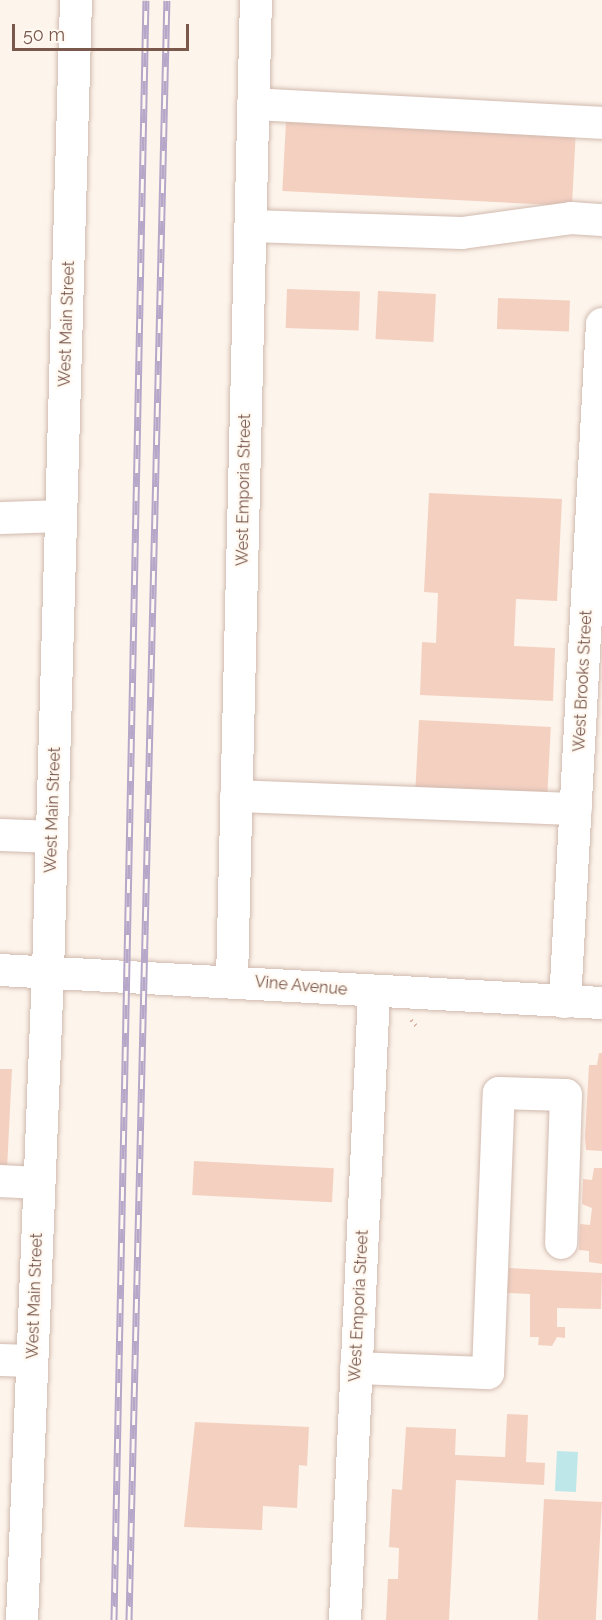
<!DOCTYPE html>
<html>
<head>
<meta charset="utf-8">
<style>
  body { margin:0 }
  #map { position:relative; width:602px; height:1620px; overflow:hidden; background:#fdf4eb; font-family:Raleway,sans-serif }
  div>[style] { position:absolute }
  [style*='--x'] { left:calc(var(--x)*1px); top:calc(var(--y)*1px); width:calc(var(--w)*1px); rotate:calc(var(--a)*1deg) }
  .water>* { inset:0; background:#bde7e9; transform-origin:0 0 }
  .building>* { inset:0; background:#f4d0c1; transform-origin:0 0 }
  .path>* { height:4px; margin-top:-2px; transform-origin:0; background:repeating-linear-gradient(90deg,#dab3a3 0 1.5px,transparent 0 6px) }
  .roads { filter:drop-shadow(0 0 2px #d1baaf) drop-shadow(0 0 2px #d1baaf) }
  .minor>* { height:32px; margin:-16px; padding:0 16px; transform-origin:16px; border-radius:16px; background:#fff }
  .rail>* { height:7px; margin-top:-3.5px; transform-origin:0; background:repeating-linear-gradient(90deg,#fff9f2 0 14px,#b6a7c9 0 28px); box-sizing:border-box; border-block:2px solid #b6a7c9 }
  span { translate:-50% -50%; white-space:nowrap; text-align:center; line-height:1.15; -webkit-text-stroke:4.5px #fff9f2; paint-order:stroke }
  .street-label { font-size:16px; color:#7a584c }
  .scale { position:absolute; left:12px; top:24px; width:177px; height:27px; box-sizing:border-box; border:3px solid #7a584c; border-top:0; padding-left:8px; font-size:18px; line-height:21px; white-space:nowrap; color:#7a584c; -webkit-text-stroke:4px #fff9f2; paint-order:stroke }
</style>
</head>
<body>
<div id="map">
  <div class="water">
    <div style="left:557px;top:1451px;width:21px;height:40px;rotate:3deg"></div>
  </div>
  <div class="building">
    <div style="left:286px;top:121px;width:290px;height:70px;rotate:3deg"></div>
    <div style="left:287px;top:289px;width:73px;height:39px;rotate:2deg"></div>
    <div style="left:378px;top:291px;width:58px;height:48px;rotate:3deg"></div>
    <div style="left:498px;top:298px;width:72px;height:31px;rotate:2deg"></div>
    <div style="clip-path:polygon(429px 493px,562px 499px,557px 601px,516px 599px,514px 646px,555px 648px,553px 701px,420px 695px,422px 642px,436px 643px,438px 593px,424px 592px)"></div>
    <div style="left:419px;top:720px;width:132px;height:76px;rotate:3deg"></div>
    <div style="clip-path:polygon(599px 1053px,602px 1053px,602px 1151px,586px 1150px,585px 1137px,589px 1065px,597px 1065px)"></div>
    <div style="clip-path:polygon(0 1069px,12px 1069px,7px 1169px,0 1168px)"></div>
    <div style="left:194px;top:1161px;width:140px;height:34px;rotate:3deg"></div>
    <div style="clip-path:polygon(594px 1168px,602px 1168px,602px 1264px,589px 1262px,589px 1251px,579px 1250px,580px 1224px,590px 1225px,592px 1208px,582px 1204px,583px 1179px,592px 1180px)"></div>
    <div style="clip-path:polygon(509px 1268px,602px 1273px,601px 1309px,557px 1308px,557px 1327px,565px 1327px,565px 1338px,557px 1337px,552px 1346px,538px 1345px,539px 1337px,530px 1337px,530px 1294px,507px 1293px)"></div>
    <div style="clip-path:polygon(507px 1414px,528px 1415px,526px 1462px,545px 1463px,544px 1485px,456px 1480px,449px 1620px,386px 1620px,388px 1579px,398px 1579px,399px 1548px,389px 1547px,392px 1489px,402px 1490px,406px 1427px,456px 1429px,455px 1455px,505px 1457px)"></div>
    <div style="clip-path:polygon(195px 1422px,309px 1427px,307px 1466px,299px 1465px,297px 1508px,263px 1506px,262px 1530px,184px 1527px)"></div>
    <div style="left:544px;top:1499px;width:58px;height:121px;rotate:3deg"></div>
  </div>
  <div class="path">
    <div style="--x:411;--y:1020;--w:9;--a:49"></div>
  </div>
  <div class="roads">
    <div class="minor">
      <div style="--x:253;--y:104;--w:350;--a:3.1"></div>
      <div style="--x:251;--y:226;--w:211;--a:1.9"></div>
      <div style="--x:462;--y:233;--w:110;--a:-7.8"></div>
      <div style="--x:571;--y:218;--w:31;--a:4"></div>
      <div style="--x:0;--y:518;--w:61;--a:-1.9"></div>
      <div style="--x:236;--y:796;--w:340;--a:2.2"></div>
      <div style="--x:0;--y:835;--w:52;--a:2.2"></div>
      <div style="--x:0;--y:970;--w:603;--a:3.14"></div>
      <div style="--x:232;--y:980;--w:980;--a:-88.6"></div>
      <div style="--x:565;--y:1002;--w:679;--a:-86.88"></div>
      <div style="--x:0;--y:1181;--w:39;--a:3"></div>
      <div style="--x:0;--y:1360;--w:32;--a:2"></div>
      <div style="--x:356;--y:1368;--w:132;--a:2.2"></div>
      <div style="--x:488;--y:1373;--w:280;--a:-87.8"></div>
      <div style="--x:499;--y:1093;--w:67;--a:1.7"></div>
      <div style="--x:566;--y:1095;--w:148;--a:91.9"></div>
      <div style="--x:22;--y:1620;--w:649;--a:-87.7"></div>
      <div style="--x:48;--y:972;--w:972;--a:-88.35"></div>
      <div style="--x:345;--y:1620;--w:628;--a:-87.35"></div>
    </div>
  </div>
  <div class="rail">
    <div style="--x:114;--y:1620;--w:1620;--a:-88.87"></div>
    <div style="--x:129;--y:1620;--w:1620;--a:-88.66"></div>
  </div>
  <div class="street-label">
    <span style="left:67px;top:324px;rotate:-88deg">West Main Street</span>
    <span style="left:244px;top:490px;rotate:-89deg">West Emporia Street</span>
    <span style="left:583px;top:681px;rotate:-87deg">West Brooks Street</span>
    <span style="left:53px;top:810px;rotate:-88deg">West Main Street</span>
    <span style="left:301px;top:986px;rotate:5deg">Vine Avenue</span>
    <span style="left:35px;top:1296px;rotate:-88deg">West Main Street</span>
    <span style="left:359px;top:1306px;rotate:-87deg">West Emporia Street</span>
  </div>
  <div class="scale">50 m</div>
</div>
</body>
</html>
